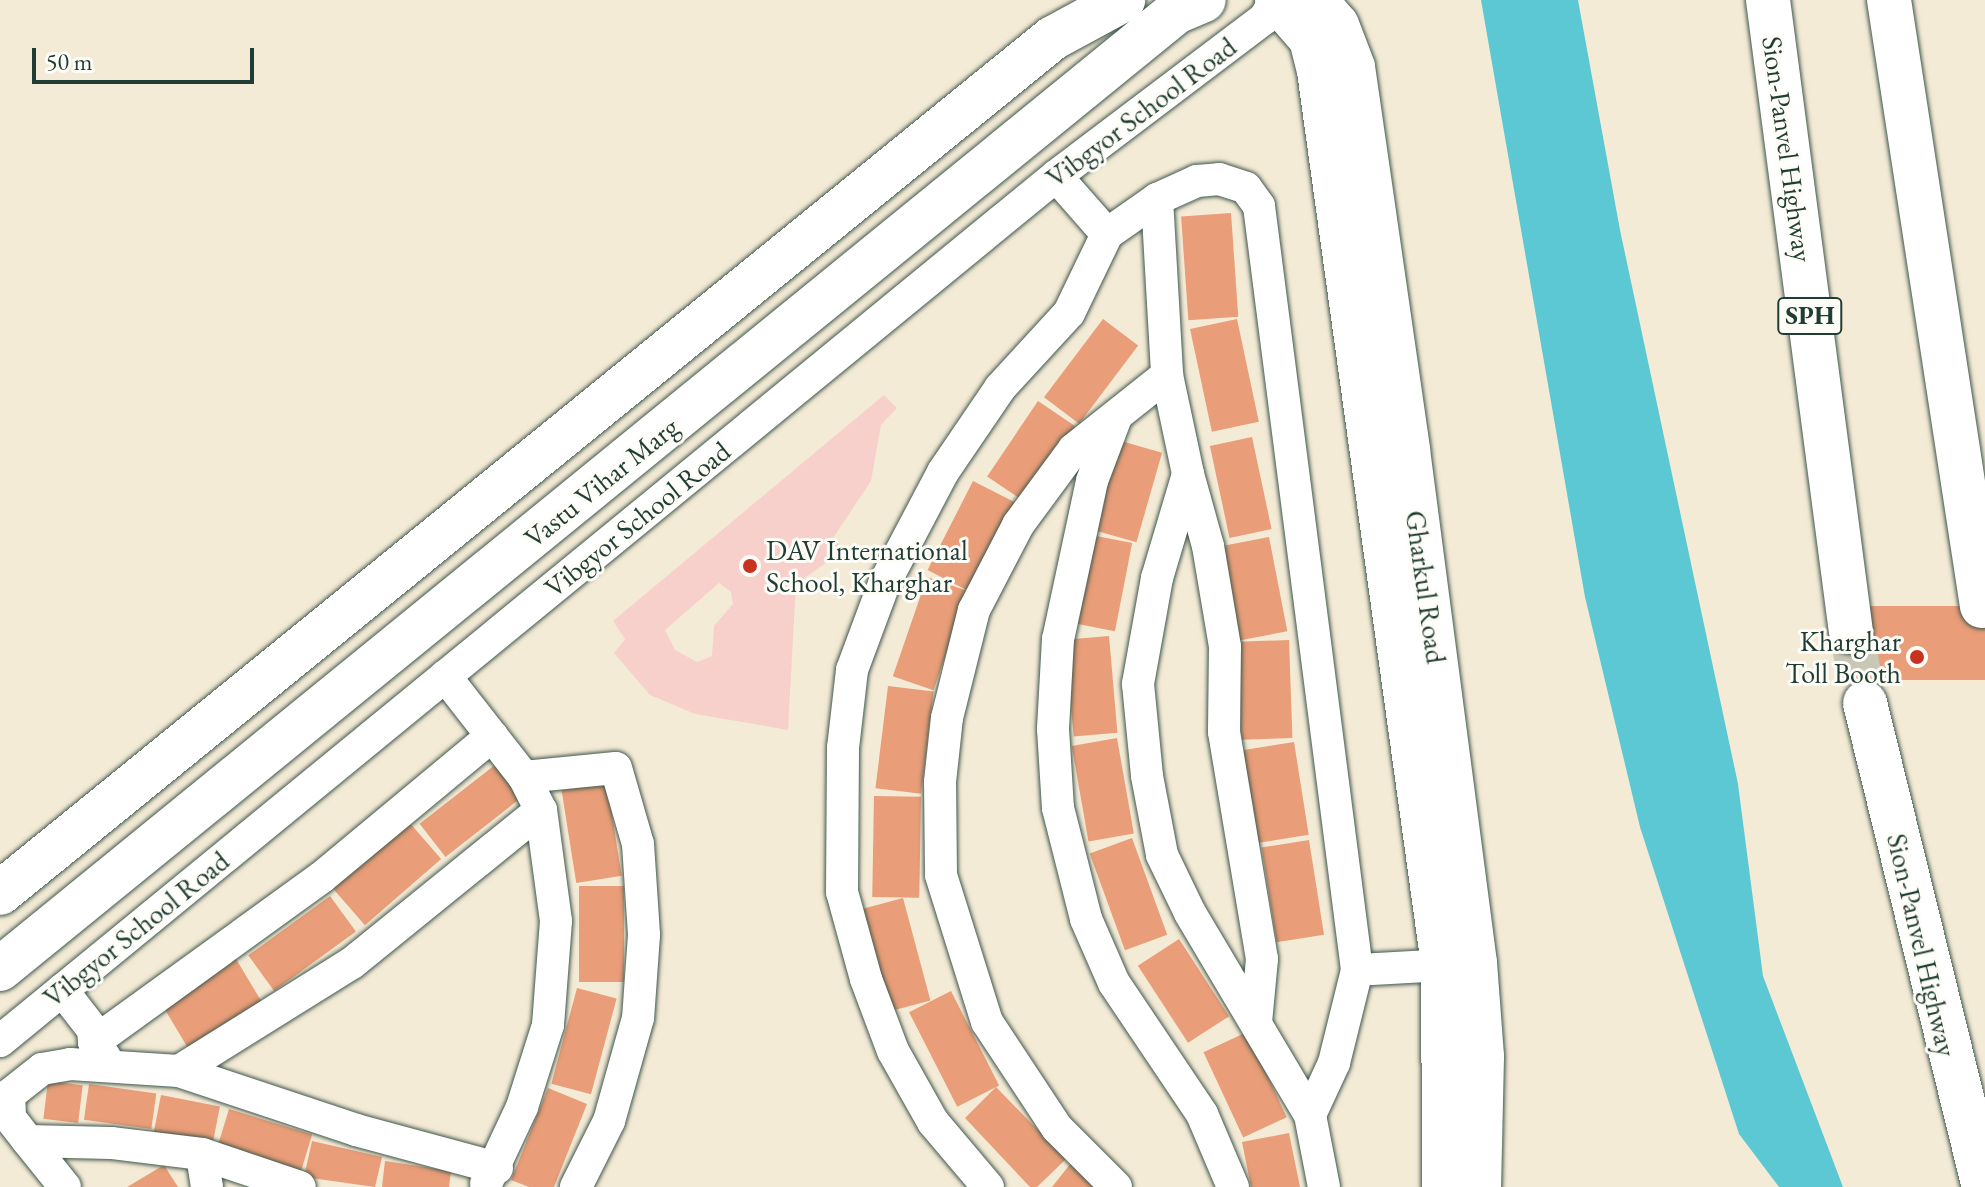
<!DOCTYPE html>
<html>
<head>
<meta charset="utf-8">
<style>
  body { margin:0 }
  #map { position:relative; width:1985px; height:1187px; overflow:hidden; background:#f4ebd6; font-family:"EB Garamond",serif }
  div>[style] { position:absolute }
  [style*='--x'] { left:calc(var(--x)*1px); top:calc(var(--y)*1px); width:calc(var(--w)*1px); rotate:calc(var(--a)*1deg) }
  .built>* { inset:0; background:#f7d0cb }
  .water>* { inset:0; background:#5cc8d3 }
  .building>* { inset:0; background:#e99d78; transform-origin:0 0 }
  .motorway-tunnel>* { height:44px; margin-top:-22px; transform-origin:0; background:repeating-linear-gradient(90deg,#c9c8b6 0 44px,transparent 0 66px) }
  .roads { filter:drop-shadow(0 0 2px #3f574c) drop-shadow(0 0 2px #3f574c) }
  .minor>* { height:32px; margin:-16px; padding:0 16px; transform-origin:16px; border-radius:16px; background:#fff }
  .primary>* { height:44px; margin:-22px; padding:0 22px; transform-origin:22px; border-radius:22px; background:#fff }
  .motorway>* { height:44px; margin:-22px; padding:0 22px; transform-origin:22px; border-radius:22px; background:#fff }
  .dots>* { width:22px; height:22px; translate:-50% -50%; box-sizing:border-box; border:4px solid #fdfcf7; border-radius:50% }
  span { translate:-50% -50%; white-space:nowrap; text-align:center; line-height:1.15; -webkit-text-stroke:6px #fdfcf7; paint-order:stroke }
  .shield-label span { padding:2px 6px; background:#fdfcf7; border:2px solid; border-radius:6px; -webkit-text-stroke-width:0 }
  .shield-label { font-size:26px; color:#1f3d34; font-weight:700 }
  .street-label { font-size:28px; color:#1f3d34 }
  .poi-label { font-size:28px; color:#1f3d34 }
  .left { translate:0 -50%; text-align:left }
  .right { translate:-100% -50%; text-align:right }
  .scale { position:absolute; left:32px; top:48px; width:222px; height:36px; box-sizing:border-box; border:4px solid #1f3d34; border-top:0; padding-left:10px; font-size:24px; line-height:28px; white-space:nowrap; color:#1f3d34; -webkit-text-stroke:6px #fdfcf7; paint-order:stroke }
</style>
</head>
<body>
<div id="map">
  <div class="built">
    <div style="clip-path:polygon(evenodd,884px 395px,897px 408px,881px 425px,871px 481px,833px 538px,844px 550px,796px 584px,788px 730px,695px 714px,650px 695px,614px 653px,625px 639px,613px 621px,884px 395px,719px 583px,731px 592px,733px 604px,714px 626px,712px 656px,697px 662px,675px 650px,665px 630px,719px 583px)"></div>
  </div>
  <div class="water">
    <div style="clip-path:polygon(1481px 0,1578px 0,1620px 230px,1738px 784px,1763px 976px,1843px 1187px,1779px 1187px,1739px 1134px,1640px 827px,1585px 597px)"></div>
  </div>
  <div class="building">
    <div style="left:1231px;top:213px;width:104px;height:50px;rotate:86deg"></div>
    <div style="left:1103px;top:319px;width:44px;height:98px;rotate:37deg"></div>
    <div style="left:1237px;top:319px;width:105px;height:48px;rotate:78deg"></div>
    <div style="left:1038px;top:401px;width:45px;height:91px;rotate:34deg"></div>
    <div style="left:1252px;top:437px;width:94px;height:43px;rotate:78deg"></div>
    <div style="left:1114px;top:439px;width:50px;height:93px;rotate:16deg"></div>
    <div style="left:973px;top:481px;width:48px;height:100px;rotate:27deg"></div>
    <div style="left:1086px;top:534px;width:47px;height:90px;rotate:11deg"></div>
    <div style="left:1269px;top:537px;width:96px;height:49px;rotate:79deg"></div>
    <div style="left:927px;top:577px;width:43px;height:105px;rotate:19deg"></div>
    <div style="left:1985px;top:606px;width:74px;height:144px;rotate:90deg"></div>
    <div style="left:1109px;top:636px;width:97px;height:44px;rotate:85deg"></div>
    <div style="left:1289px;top:640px;width:98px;height:51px;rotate:88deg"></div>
    <div style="left:888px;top:686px;width:46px;height:103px;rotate:7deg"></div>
    <div style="left:1117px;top:738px;width:97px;height:46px;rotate:80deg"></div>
    <div style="left:1294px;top:742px;width:94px;height:52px;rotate:81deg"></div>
    <div style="left:500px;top:761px;width:42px;height:102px;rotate:52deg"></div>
    <div style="left:607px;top:783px;width:94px;height:46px;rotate:81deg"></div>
    <div style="left:874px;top:796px;width:47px;height:101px;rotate:1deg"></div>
    <div style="left:409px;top:822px;width:49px;height:101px;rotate:49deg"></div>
    <div style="left:1132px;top:838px;width:103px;height:45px;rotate:70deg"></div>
    <div style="left:1309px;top:840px;width:96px;height:48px;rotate:81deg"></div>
    <div style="left:579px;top:886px;width:45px;height:96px"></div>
    <div style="left:330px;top:896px;width:44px;height:101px;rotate:54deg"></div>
    <div style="left:903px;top:898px;width:106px;height:47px;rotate:75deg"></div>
    <div style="left:1179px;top:939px;width:92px;height:49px;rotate:57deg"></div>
    <div style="left:236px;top:959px;width:51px;height:87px;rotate:59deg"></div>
    <div style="left:577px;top:988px;width:41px;height:99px;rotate:15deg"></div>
    <div style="left:951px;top:991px;width:106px;height:47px;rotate:63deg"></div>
    <div style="left:1247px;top:1032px;width:94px;height:48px;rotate:65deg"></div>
    <div style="left:48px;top:1081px;width:35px;height:38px;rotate:7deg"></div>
    <div style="left:89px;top:1084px;width:68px;height:36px;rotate:8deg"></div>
    <div style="clip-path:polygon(996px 1087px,1066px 1159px,1037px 1187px,1030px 1187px,965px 1118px)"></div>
    <div style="clip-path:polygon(548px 1088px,587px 1104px,554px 1187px,529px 1187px,511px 1180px)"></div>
    <div style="left:161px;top:1095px;width:60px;height:39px;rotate:11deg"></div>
    <div style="left:229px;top:1109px;width:87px;height:41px;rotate:17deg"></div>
    <div style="clip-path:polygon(1289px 1133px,1300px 1187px,1251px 1187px,1242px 1142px)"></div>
    <div style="clip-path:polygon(312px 1141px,382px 1157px,375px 1187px,304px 1177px)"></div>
    <div style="clip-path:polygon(385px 1161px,451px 1171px,449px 1187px,382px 1187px)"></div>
    <div style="clip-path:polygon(1071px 1163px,1099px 1187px,1052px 1187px)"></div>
    <div style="clip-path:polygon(164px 1165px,178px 1187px,127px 1187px)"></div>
  </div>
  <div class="motorway-tunnel">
    <div style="--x:1851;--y:632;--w:72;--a:78.8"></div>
  </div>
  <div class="roads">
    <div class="minor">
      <div style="--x:1056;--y:176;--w:77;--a:48.7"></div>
      <div style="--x:1107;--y:234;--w:61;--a:-35"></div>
      <div style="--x:1157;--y:199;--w:44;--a:-24.2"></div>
      <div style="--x:1197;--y:181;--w:22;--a:-5"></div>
      <div style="--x:1219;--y:179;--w:28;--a:18"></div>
      <div style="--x:1246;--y:188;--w:22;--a:54"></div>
      <div style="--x:1259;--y:206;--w:770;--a:82.69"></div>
      <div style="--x:1357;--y:970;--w:96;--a:103.9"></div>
      <div style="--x:1334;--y:1063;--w:57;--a:114.8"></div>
      <div style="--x:1157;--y:199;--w:176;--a:86.7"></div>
      <div style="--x:1167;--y:375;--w:101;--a:78"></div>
      <div style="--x:1188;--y:474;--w:109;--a:106.6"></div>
      <div style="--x:1157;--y:578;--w:108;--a:100.2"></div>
      <div style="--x:1138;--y:684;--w:92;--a:84.4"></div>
      <div style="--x:1147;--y:776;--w:80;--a:79.2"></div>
      <div style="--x:1162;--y:855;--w:64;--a:64.2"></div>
      <div style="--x:1190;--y:913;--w:235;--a:59.3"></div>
      <div style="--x:1310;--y:1115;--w:73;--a:79"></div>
      <div style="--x:1116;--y:417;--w:68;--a:110.6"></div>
      <div style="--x:1092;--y:481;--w:162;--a:102.1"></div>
      <div style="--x:1058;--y:639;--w:90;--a:93.2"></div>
      <div style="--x:1053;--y:729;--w:79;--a:86.4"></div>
      <div style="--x:1058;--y:808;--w:114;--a:75.8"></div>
      <div style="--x:1086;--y:919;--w:70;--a:66.4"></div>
      <div style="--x:1114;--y:983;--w:158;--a:56.1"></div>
      <div style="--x:1202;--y:1114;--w:79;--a:67"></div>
      <div style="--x:1188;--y:474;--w:75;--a:74.5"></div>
      <div style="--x:1208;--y:546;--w:102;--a:80.4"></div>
      <div style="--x:1225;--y:647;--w:85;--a:90.7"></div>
      <div style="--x:1224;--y:732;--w:230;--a:80.5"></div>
      <div style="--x:1262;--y:959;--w:63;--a:95.4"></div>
      <div style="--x:445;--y:676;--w:128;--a:52"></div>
      <div style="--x:524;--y:777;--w:37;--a:63"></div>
      <div style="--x:541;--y:810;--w:112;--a:82.3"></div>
      <div style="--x:556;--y:921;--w:104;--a:94.4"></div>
      <div style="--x:548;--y:1025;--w:86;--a:107.6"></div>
      <div style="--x:522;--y:1107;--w:85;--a:115.1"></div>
      <div style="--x:524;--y:777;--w:92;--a:-5.6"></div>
      <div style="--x:616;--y:768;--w:79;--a:73.9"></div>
      <div style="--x:638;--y:844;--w:91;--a:86.2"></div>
      <div style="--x:644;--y:935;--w:83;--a:94.1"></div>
      <div style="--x:638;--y:1018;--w:107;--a:105.7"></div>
      <div style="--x:609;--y:1121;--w:74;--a:116.6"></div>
      <div style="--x:1357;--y:970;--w:107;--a:-3.2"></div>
      <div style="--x:62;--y:990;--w:51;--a:52.2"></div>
      <div style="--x:93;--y:1030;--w:12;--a:85"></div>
      <div style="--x:94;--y:1042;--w:19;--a:54"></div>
      <div style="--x:0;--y:1041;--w:1365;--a:-39.32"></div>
      <div style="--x:1056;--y:176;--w:262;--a:-37.1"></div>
      <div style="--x:1265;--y:18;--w:21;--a:-61"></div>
      <div style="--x:94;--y:1042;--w:281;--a:-35.9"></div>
      <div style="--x:322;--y:877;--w:221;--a:-39.7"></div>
      <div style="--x:179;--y:1071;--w:204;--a:-32"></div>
      <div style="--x:352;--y:963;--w:243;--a:-39"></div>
      <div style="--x:28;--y:1141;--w:59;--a:51.2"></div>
      <div style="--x:202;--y:1154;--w:103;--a:18.6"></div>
      <div style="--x:207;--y:1187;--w:33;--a:-99"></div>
      <div style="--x:202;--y:1154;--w:92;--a:-173.1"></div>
      <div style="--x:111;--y:1143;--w:83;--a:-178.6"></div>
      <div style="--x:28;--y:1141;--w:29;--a:-128"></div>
      <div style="--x:10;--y:1118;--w:23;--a:-92"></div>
      <div style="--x:9;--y:1095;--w:42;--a:-38.2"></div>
      <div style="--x:42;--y:1069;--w:28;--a:-10"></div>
      <div style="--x:70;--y:1064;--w:109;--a:3.7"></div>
      <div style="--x:179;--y:1071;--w:187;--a:18.4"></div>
      <div style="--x:356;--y:1130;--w:146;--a:15.1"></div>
      <div style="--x:988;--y:1187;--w:85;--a:-130.2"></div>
      <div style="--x:933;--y:1122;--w:81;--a:-119.4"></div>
      <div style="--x:893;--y:1051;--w:77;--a:-110.6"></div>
      <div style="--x:866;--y:979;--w:90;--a:-105.4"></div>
      <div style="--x:842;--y:892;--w:144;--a:-89.6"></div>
      <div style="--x:843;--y:748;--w:79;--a:-83.4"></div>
      <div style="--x:852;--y:670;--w:92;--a:-69.6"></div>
      <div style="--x:884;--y:584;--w:127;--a:-62.2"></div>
      <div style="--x:943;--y:472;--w:102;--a:-55.8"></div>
      <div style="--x:1000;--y:388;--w:102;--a:-47.4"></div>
      <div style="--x:1069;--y:313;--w:88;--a:-64.3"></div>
      <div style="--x:1116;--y:1187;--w:83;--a:-135"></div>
      <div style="--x:1057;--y:1128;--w:127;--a:-123.4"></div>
      <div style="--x:987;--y:1022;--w:154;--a:-107.4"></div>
      <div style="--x:941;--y:875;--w:93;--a:-90.6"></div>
      <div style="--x:940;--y:782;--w:64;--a:-83.8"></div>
      <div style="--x:947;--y:718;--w:111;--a:-76"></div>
      <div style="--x:974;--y:610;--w:96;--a:-62.6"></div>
      <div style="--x:1018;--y:525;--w:94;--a:-53.6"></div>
      <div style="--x:1074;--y:449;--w:119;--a:-38.5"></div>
    </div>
    <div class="primary">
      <div style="--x:1277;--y:0;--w:52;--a:48.9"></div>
      <div style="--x:1311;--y:39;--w:33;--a:76"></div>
      <div style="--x:1319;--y:71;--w:903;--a:82.1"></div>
      <div style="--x:1443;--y:965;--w:222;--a:89.7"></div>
      <div style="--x:1315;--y:0;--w:33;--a:49"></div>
      <div style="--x:1337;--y:25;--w:45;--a:69.1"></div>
      <div style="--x:1353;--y:67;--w:387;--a:81.8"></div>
      <div style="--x:1408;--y:450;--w:517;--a:82.56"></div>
      <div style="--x:1475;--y:963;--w:94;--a:85.7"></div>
      <div style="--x:1482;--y:1057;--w:130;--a:91.3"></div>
      <div style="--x:0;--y:893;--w:1356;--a:-39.08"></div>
      <div style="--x:1053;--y:38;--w:80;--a:-28.5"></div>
      <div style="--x:0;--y:969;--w:1516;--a:-39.14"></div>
      <div style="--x:1176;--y:12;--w:30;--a:-23"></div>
    </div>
    <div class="motorway">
      <div style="--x:1768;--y:0;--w:637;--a:82.52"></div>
      <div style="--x:1889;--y:0;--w:613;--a:81.28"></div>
      <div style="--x:1865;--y:703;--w:498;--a:76.2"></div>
    </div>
  </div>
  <div class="dots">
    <div style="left:750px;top:566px;background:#c8321e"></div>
    <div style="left:1917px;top:657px;background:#c8321e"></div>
  </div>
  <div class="shield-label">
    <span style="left:1810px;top:316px">SPH</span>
  </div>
  <div class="street-label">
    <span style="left:1141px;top:112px;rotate:-37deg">Vibgyor School Road</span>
    <span style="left:1788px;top:149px;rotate:82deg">Sion-Panvel Highway</span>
    <span style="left:601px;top:482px;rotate:-39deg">Vastu Vihar Marg</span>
    <span style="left:637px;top:519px;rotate:-39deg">Vibgyor School Road</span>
    <span style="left:1426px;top:587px;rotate:82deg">Gharkul Road</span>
    <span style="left:136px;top:929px;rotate:-39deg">Vibgyor School Road</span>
    <span style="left:1922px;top:945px;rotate:77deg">Sion-Panvel Highway</span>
  </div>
  <div class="poi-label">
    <span class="left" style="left:766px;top:566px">DAV International<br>School, Kharghar</span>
    <span class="right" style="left:1901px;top:657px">Kharghar<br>Toll Booth</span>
  </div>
  <div class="scale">50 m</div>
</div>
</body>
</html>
